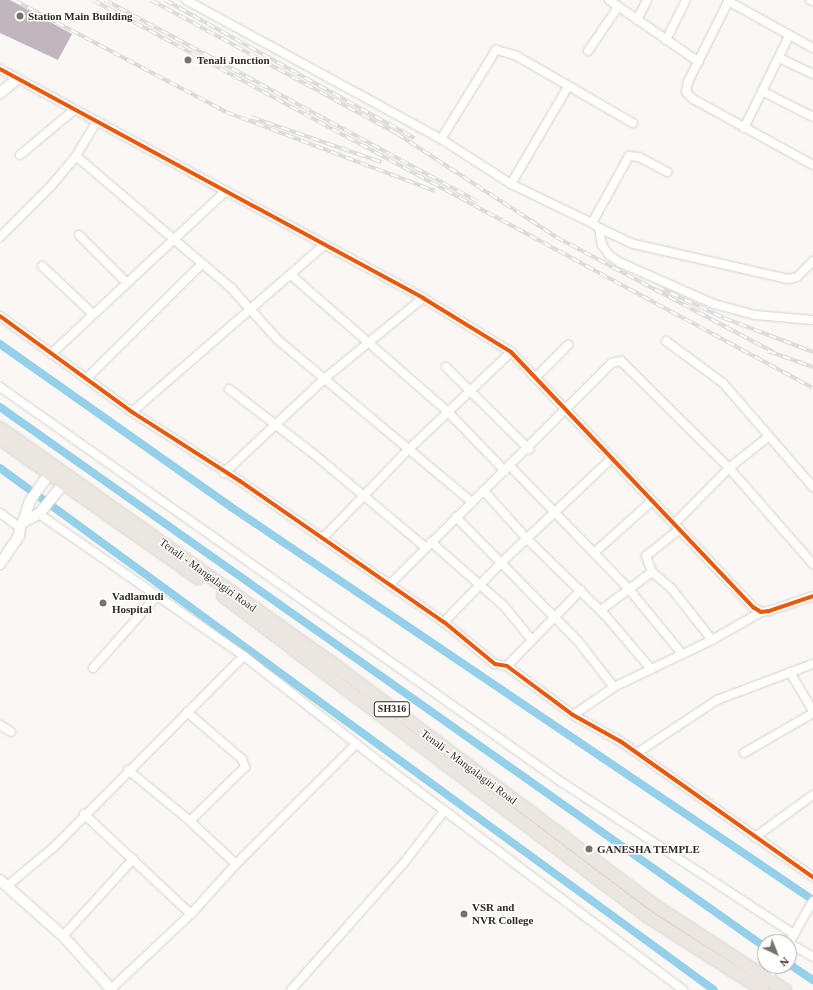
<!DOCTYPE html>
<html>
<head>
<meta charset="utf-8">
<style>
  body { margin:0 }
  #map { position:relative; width:813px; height:990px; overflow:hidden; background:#faf7f4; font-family:"Times New Roman",serif }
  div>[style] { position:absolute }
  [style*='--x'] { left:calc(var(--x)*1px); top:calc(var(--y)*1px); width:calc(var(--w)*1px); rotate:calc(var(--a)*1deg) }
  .canal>* { height:8px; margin:-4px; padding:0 4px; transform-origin:4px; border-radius:4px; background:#94d0ea }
  .building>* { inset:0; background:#c1b6be }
  .roads { filter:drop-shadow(0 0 1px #d7d1cb) drop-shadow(0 0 1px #d7d1cb) }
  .minor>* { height:8px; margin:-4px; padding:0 4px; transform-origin:4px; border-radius:4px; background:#fefefd }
  .tertiary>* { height:10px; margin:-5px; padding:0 5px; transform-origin:5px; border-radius:5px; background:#fefefd }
  .primary>* { height:12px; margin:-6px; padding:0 6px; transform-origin:6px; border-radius:6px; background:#ebe6e0 }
  .rail>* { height:4px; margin-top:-2px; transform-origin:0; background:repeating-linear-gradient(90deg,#fff 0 8px,#dbdad9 0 16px); box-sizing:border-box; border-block:1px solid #dbdad9 }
  .cycleway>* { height:4px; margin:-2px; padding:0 2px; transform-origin:2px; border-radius:2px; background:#e8590c }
  .dots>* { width:11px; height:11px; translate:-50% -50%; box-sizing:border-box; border:2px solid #fff; border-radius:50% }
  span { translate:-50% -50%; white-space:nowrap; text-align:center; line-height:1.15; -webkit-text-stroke:3px #fff; paint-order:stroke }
  .shield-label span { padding:1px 3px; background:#fff; border:1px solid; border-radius:3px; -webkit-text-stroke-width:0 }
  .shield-label { font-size:10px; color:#322a21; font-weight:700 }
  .poi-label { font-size:11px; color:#322a21; font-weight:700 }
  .left { translate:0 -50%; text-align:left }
  .street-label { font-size:11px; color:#322a21 }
  .north { position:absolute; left:757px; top:934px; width:40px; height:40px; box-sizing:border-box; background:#fff; border:1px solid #adaaa6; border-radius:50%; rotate:137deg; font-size:11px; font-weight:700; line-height:16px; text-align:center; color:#322a21 }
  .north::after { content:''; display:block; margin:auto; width:14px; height:18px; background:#78726b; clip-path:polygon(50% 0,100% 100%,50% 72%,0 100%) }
</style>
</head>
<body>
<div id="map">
  <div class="canal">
    <div style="--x:0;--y:344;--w:283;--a:35.2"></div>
    <div style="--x:231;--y:507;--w:702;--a:34.03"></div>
    <div style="--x:0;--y:407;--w:936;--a:35.22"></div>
    <div style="--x:0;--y:468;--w:884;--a:36.17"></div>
    <div style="--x:789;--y:964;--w:29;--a:34"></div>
  </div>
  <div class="building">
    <div style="clip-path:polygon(0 0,10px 0,72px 34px,58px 60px,0 33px)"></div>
  </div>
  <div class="roads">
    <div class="minor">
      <div style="--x:186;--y:0;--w:290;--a:28.6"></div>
      <div style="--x:441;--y:139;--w:83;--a:32.7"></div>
      <div style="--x:511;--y:184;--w:90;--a:25.7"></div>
      <div style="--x:592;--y:223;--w:77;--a:-61.1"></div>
      <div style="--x:629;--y:156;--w:10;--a:6"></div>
      <div style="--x:639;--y:157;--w:32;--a:28"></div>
      <div style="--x:609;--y:0;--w:109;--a:34.6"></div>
      <div style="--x:729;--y:0;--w:92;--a:116.6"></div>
      <div style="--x:688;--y:82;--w:10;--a:101"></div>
      <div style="--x:686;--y:92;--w:10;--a:45"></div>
      <div style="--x:693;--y:99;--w:137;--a:28.8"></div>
      <div style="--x:810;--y:0;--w:3;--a:18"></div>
      <div style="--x:728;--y:1;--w:97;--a:28.9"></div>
      <div style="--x:637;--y:20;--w:22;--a:-63"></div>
      <div style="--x:666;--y:40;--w:45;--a:-63.4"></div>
      <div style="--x:588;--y:51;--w:53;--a:-55.7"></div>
      <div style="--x:779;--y:58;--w:38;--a:25"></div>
      <div style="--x:0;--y:69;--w:481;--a:28.4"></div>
      <div style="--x:423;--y:298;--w:103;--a:31.5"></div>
      <div style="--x:511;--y:352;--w:352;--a:46.5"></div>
      <div style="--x:753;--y:607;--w:9;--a:32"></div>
      <div style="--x:761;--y:612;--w:8;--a:-7"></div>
      <div style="--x:769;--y:611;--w:46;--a:-18.8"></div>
      <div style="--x:762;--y:91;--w:57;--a:27"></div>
      <div style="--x:744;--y:128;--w:102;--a:-63.9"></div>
      <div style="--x:441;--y:139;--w:105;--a:-58.3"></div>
      <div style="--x:496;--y:50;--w:20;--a:15"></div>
      <div style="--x:515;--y:55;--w:136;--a:30"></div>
      <div style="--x:20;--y:155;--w:70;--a:-39.8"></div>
      <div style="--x:76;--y:156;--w:205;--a:40.4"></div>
      <div style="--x:232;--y:289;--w:69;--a:48"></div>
      <div style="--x:278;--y:340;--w:253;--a:39.9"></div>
      <div style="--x:511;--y:184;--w:111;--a:-59.7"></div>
      <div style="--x:592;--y:223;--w:9;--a:36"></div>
      <div style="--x:599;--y:228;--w:17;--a:80"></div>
      <div style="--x:602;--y:245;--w:12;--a:55"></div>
      <div style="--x:609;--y:255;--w:14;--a:34"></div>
      <div style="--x:621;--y:263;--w:102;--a:23.8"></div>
      <div style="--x:714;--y:304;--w:42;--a:15"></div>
      <div style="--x:755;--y:315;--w:58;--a:4.9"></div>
      <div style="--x:599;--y:228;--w:38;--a:25"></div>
      <div style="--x:634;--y:244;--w:158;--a:12.8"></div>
      <div style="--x:788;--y:279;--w:9;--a:-13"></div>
      <div style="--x:797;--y:277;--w:23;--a:-45"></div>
      <div style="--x:79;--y:235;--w:68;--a:45"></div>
      <div style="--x:0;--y:237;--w:72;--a:-45"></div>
      <div style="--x:51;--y:186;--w:39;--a:-50"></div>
      <div style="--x:76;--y:156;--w:41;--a:-59"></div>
      <div style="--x:42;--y:266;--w:70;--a:43.3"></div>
      <div style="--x:291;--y:275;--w:208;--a:41.1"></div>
      <div style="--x:448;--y:412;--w:82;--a:46"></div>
      <div style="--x:0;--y:316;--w:163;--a:36"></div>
      <div style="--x:132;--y:412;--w:128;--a:32.6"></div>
      <div style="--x:240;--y:481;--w:248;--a:34.7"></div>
      <div style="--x:444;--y:622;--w:66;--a:39.5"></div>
      <div style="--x:495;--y:664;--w:12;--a:9"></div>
      <div style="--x:507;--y:666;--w:82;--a:36.6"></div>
      <div style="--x:573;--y:715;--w:54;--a:29"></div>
      <div style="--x:620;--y:741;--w:236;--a:35.2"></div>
      <div style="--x:666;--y:341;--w:71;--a:36.4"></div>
      <div style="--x:723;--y:383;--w:138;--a:49.1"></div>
      <div style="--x:51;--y:354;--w:239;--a:-43"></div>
      <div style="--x:446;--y:367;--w:117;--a:44.7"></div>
      <div style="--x:535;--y:378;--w:47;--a:-45"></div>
      <div style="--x:86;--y:379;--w:163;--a:-44.8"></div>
      <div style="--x:0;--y:387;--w:685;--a:35.13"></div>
      <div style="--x:560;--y:781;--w:280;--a:33.2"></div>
      <div style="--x:229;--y:389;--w:108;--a:37.5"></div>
      <div style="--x:315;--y:455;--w:143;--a:39.9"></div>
      <div style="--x:132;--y:412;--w:254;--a:-41"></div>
      <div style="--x:510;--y:466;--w:170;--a:46"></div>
      <div style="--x:628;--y:588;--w:85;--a:50.7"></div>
      <div style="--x:224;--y:473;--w:137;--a:-43.2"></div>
      <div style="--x:324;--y:379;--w:128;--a:-39.3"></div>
      <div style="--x:484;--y:491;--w:64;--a:48.1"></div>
      <div style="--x:527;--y:539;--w:109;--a:44.3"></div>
      <div style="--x:605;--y:615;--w:71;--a:49.6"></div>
      <div style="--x:0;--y:513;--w:22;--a:36"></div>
      <div style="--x:18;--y:526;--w:6;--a:-31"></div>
      <div style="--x:39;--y:514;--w:249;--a:34.7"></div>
      <div style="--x:244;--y:656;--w:174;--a:38"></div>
      <div style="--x:381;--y:763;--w:378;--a:36.9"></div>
      <div style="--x:456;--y:517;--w:174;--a:45.5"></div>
      <div style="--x:578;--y:641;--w:58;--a:52"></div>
      <div style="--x:675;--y:523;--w:77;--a:-45.5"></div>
      <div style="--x:729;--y:468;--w:50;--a:-38.5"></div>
      <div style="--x:322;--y:539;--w:124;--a:-46"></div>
      <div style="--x:408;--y:450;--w:142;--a:-43.6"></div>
      <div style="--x:431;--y:542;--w:97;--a:41.2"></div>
      <div style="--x:504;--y:606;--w:43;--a:50.7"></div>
      <div style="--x:595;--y:552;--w:76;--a:-41.8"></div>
      <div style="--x:652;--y:572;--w:25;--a:40"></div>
      <div style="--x:671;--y:588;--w:66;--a:51.7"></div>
      <div style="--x:389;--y:585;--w:315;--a:-44.9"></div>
      <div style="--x:612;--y:363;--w:9;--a:-13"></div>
      <div style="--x:621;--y:361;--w:152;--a:44.7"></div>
      <div style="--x:729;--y:468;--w:128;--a:48.8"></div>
      <div style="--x:601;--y:610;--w:64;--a:-36.7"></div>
      <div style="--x:652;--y:572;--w:17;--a:-111"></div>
      <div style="--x:646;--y:556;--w:43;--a:-38.5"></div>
      <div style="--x:444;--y:622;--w:83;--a:-46"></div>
      <div style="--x:502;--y:562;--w:151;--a:-43.4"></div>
      <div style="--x:507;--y:666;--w:106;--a:-45.8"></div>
      <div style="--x:93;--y:668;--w:96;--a:-48.4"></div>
      <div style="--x:790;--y:672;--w:45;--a:59.5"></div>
      <div style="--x:187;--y:712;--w:72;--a:40.5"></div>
      <div style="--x:242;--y:759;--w:9;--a:69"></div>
      <div style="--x:245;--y:767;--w:77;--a:135.5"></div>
      <div style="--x:573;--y:715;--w:50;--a:-34.3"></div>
      <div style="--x:614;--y:687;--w:109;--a:-25.6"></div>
      <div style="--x:712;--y:640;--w:56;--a:-29.7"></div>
      <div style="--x:0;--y:725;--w:13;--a:32"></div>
      <div style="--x:637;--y:753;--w:96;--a:-33.5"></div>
      <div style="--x:717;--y:700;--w:103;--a:-20.6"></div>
      <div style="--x:744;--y:753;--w:80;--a:-30.1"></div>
      <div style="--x:128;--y:770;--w:80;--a:39.4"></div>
      <div style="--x:190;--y:821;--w:63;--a:43.1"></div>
      <div style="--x:84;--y:814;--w:146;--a:43.1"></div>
      <div style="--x:755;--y:837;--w:72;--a:-35.9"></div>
      <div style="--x:7;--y:886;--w:61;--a:-39.7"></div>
      <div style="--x:54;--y:847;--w:269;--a:-45.2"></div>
      <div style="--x:63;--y:936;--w:104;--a:-47.7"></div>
      <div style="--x:789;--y:943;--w:48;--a:-60.3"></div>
      <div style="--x:789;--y:943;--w:28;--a:30"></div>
      <div style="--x:766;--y:983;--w:19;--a:-62"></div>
      <div style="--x:111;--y:989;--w:110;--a:-43.2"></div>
      <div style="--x:191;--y:914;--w:67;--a:-48"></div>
      <div style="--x:236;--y:864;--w:170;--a:-45"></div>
      <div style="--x:291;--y:990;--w:169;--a:-48.4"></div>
      <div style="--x:403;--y:864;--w:67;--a:-52.3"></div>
    </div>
    <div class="tertiary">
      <div style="--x:0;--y:93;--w:22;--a:-39"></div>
      <div style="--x:23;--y:522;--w:18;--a:-27"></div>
      <div style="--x:39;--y:514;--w:46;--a:-51.1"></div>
      <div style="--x:23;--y:522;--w:22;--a:-72"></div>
      <div style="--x:30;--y:501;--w:40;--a:-55.1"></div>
      <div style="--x:0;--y:564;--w:34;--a:-56"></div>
      <div style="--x:19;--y:536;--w:10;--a:-84"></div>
      <div style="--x:0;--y:880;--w:84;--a:41.6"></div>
      <div style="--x:63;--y:936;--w:73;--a:47.8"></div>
    </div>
    <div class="primary">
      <div style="--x:0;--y:428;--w:403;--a:35.3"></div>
      <div style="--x:329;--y:661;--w:410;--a:36.9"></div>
      <div style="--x:657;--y:907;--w:153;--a:33"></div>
      <div style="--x:0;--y:439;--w:242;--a:35.1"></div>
      <div style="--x:223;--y:596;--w:533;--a:37.06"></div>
      <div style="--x:648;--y:917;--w:136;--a:32.4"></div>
    </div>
  </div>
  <div class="rail">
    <div style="--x:14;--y:0;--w:240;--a:27.8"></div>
    <div style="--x:226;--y:112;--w:223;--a:20.7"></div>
    <div style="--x:93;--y:0;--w:818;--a:28.32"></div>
    <div style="--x:105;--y:0;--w:424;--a:28.4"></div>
    <div style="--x:151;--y:0;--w:279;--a:28.5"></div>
    <div style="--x:396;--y:133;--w:191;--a:33"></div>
    <div style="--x:556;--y:237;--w:246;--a:27.9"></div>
    <div style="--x:165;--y:0;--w:285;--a:29"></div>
    <div style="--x:251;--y:117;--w:138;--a:19.1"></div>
    <div style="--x:656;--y:286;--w:75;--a:25.2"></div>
    <div style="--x:724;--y:318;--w:95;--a:20.9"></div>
    <div style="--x:768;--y:351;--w:48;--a:19.6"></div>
  </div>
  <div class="cycleway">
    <div style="--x:0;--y:69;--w:481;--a:28.4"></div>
    <div style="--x:423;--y:298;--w:103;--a:31.5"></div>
    <div style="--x:511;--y:352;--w:352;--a:46.5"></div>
    <div style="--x:753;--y:607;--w:9;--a:32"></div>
    <div style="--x:761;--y:612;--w:8;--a:-7"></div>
    <div style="--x:769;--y:611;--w:46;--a:-18.8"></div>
    <div style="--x:0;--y:316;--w:163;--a:36"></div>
    <div style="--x:132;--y:412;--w:128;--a:32.6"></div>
    <div style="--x:240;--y:481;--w:248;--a:34.7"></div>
    <div style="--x:444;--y:622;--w:66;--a:39.5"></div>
    <div style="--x:495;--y:664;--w:12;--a:9"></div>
    <div style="--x:507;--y:666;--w:82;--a:36.6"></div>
    <div style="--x:573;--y:715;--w:54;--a:29"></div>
    <div style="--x:620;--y:741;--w:236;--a:35.2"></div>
  </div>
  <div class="dots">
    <div style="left:20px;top:16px;background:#78726b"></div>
    <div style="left:188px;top:60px;background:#78726b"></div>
    <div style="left:103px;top:603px;background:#78726b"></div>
    <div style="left:589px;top:849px;background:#78726b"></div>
    <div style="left:464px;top:914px;background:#78726b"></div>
  </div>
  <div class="shield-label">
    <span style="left:392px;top:709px">SH316</span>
  </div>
  <div class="poi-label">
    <span class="left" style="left:28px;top:16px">Station Main Building</span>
    <span class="left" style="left:197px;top:60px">Tenali Junction</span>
    <span class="left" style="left:112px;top:603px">Vadlamudi<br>Hospital</span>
    <span class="left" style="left:597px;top:849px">GANESHA TEMPLE</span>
    <span class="left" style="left:472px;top:914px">VSR and<br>NVR College</span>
  </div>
  <div class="street-label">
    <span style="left:208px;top:575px;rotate:36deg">Tenali - Mangalagiri Road</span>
    <span style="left:469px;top:767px;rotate:37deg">Tenali - Mangalagiri Road</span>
  </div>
  <div class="north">N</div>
</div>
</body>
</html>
